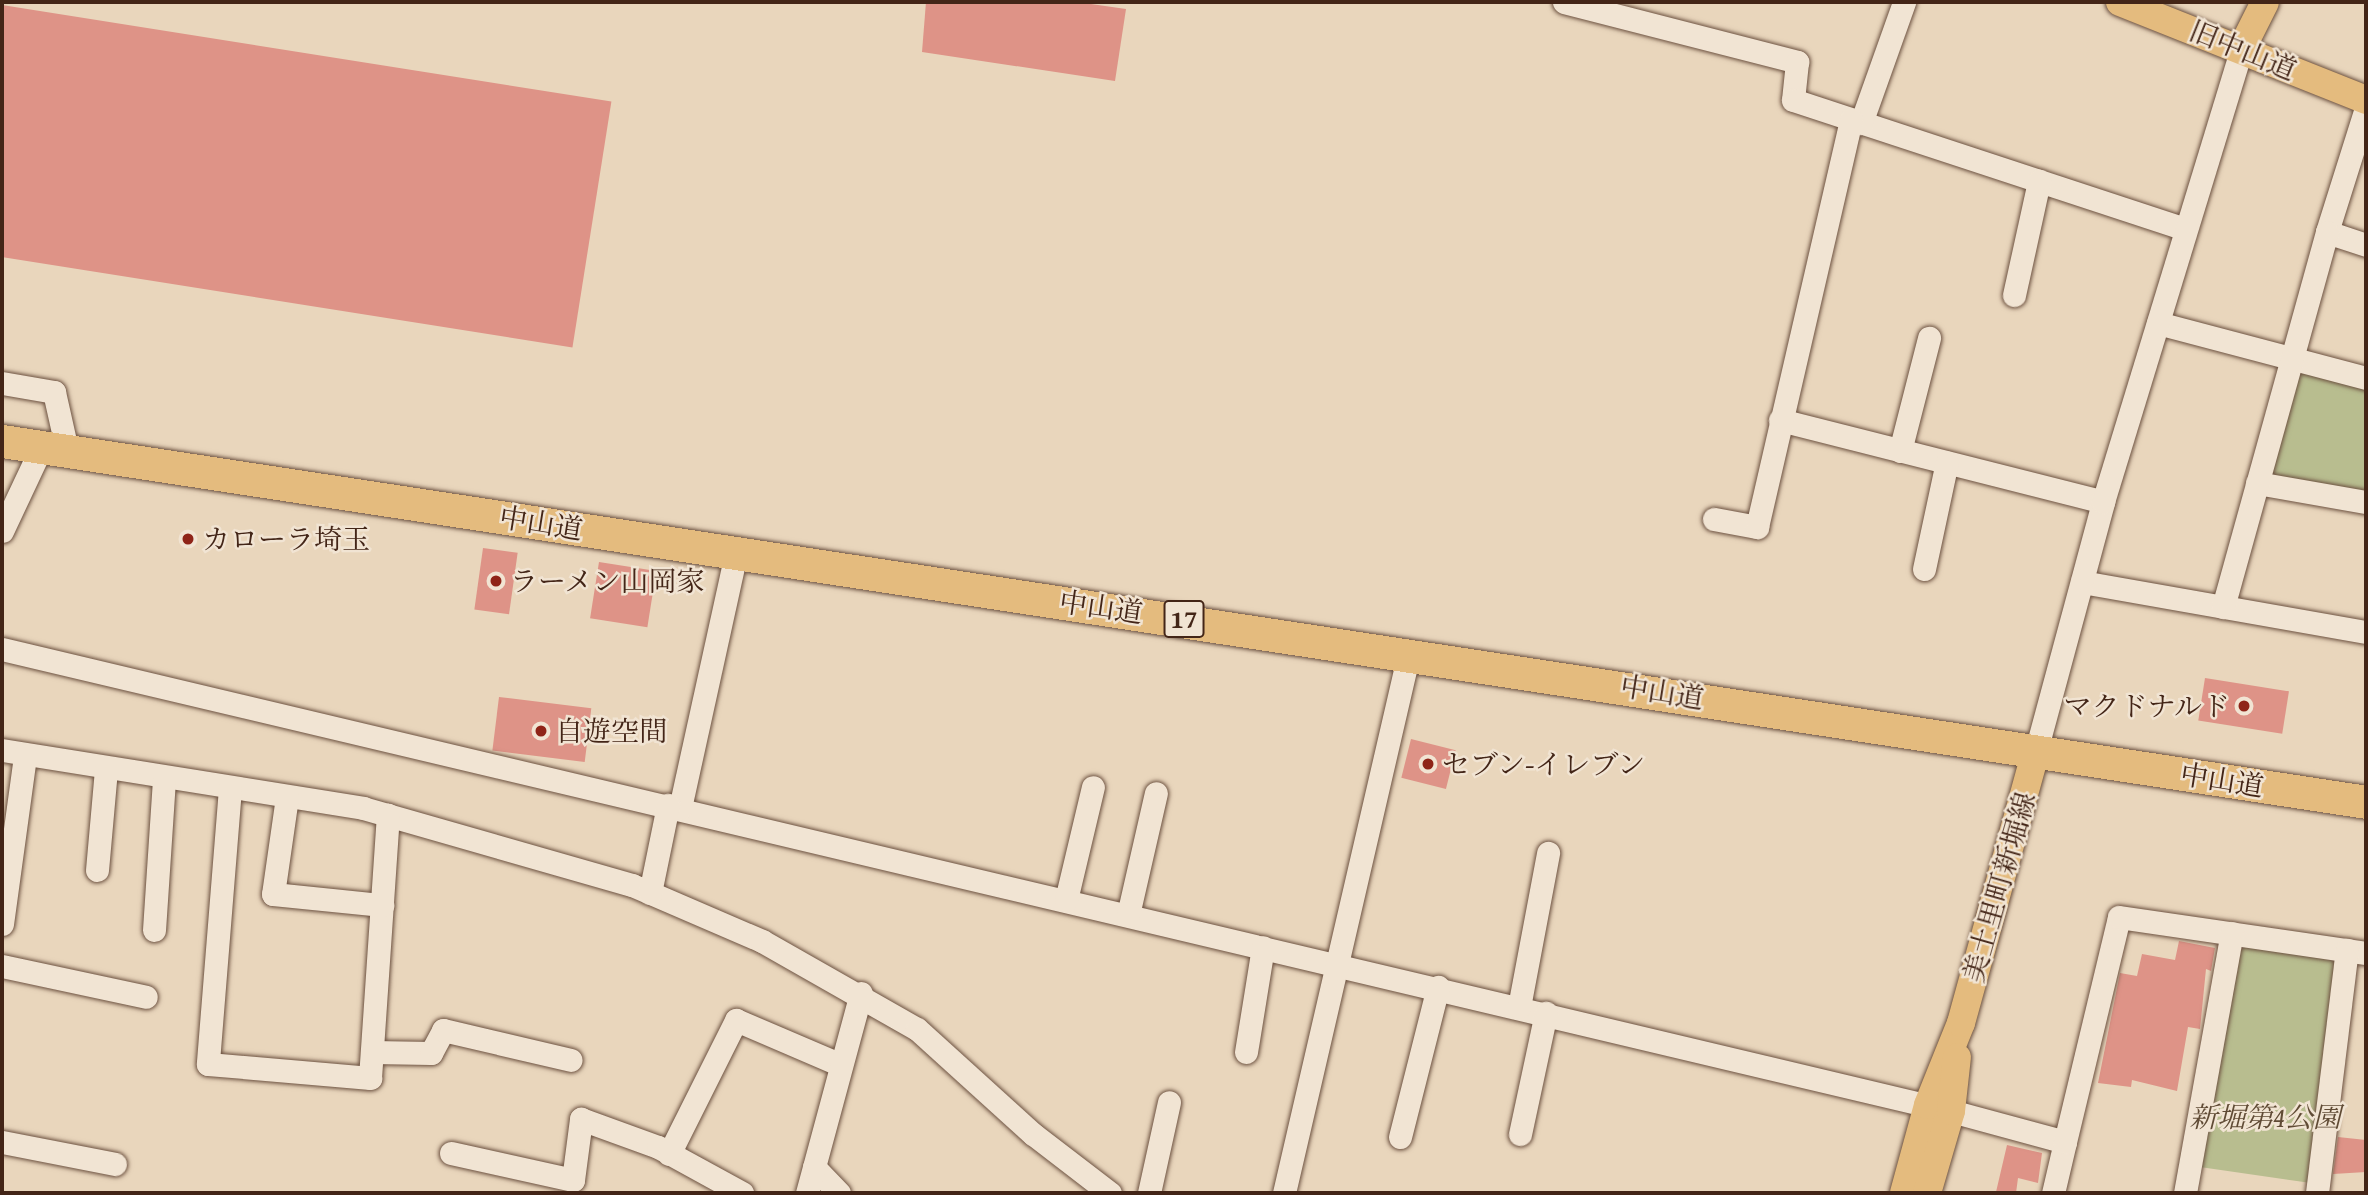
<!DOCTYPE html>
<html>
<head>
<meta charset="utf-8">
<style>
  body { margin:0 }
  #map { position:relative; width:2368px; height:1195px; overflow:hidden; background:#e9d6bc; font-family:"Gentium Book Plus","Noto Serif JP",serif }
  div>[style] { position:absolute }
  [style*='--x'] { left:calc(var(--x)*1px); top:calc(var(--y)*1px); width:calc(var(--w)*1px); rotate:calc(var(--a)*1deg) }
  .green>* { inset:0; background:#b8bd8f }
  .building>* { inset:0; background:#de9387; transform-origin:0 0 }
  .roads { filter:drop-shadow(0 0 2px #6c5140) drop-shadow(0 0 2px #6c5140) }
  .minor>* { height:23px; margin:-11.5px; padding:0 11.5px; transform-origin:11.5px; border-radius:11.5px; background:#f1e4d3 }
  .major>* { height:28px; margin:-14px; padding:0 14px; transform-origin:14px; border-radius:14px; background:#e4bb7e }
  .highway>* { height:33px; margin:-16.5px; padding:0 16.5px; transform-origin:16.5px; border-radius:16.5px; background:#e4bb7e }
  .dots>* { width:19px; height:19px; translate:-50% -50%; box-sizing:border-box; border:4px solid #f1e4d3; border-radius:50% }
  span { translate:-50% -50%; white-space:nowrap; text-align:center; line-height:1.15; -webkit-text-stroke:5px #f1e4d3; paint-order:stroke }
  .shield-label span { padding:2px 5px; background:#f1e4d3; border:2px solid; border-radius:5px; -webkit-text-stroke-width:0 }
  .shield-label { font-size:26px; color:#432517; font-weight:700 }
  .street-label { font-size:28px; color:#432517 }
  .poi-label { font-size:28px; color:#432517 }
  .left { translate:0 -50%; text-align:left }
  .right { translate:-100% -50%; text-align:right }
  .park-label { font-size:28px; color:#604b35; font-style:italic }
  .frame { position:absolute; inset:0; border:4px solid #432517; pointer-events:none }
</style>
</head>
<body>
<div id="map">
  <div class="green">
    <div style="clip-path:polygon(2307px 370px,2366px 385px,2366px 493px,2274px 476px,2270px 469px,2298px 374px)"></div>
    <div style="clip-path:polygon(2248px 944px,2335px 957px,2311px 1183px,2200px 1167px,2240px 950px)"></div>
  </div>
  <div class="building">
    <div style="clip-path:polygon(926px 2px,1077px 2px,1126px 9px,1115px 81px,922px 52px)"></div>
    <div style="left:2px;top:5px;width:617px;height:249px;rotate:9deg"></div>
    <div style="left:483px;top:548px;width:35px;height:62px;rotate:8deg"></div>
    <div style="left:599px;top:562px;width:58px;height:57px;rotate:9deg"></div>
    <div style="left:2205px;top:678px;width:85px;height:43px;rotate:9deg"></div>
    <div style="left:499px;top:697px;width:93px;height:54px;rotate:7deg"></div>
    <div style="left:1411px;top:739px;width:46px;height:40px;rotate:14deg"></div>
    <div style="clip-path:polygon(2179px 941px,2215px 948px,2211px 971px,2206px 969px,2200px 1029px,2188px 1027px,2177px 1091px,2132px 1080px,2131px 1087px,2098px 1083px,2120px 973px,2137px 976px,2142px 954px,2175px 960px)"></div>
    <div style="clip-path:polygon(2338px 1137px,2366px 1140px,2366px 1172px,2333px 1174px)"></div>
    <div style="clip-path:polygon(2007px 1145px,2042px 1153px,2038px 1183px,2018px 1178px,2016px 1193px,1996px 1192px)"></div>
  </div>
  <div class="roads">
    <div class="minor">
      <div style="--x:1564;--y:2;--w:241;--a:14.4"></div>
      <div style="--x:1797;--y:62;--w:38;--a:96"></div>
      <div style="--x:1793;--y:100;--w:413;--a:18.2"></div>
      <div style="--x:2366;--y:108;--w:130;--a:107.5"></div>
      <div style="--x:2327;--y:232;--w:41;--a:18.4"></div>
      <div style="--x:1861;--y:123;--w:128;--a:-70.4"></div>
      <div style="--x:2014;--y:295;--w:117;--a:-77.6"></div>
      <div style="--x:2158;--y:323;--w:215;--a:14.8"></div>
      <div style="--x:2;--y:383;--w:53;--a:9.8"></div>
      <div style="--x:54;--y:392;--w:59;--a:77.4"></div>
      <div style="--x:1780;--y:420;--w:333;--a:14.2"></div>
      <div style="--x:1900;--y:451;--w:117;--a:-75.6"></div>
      <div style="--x:2257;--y:483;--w:111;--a:9.9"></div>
      <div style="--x:1714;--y:519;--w:44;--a:10.5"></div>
      <div style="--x:1757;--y:527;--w:418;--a:-77"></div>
      <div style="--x:2;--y:531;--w:94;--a:-64.8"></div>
      <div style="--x:1924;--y:569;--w:109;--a:-77.9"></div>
      <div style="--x:2082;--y:582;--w:288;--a:10"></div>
      <div style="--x:2223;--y:607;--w:389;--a:-74.5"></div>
      <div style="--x:2;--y:649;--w:2003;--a:13.34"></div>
      <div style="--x:1951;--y:1111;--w:118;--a:15.2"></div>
      <div style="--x:2065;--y:1142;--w:52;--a:103.2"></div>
      <div style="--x:2;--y:750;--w:366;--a:9.1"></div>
      <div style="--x:363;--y:808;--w:280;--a:16"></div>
      <div style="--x:632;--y:885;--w:142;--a:23.3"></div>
      <div style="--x:762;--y:941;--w:178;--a:29.6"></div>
      <div style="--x:917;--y:1029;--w:156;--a:42.2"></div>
      <div style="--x:1033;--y:1134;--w:97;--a:37.5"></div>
      <div style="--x:2036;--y:751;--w:258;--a:-74.9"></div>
      <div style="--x:2103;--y:502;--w:475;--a:-73"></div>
      <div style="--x:230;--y:788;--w:277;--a:94.6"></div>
      <div style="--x:208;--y:1064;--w:163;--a:4.9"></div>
      <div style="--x:370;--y:1078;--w:264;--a:-86.1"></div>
      <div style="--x:287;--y:797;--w:98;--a:98.2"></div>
      <div style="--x:273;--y:894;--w:110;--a:5.8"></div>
      <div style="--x:680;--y:808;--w:261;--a:-77.6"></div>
      <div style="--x:97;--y:870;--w:101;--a:-84.9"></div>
      <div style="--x:650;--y:893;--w:90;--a:-78.4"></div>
      <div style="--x:1066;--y:900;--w:116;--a:-76.6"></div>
      <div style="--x:1128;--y:915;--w:125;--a:-77.1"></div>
      <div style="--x:2;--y:924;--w:170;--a:-82.2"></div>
      <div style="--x:154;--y:930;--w:152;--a:-86.2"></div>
      <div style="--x:2;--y:966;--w:147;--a:12.1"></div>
      <div style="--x:1519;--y:1007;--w:157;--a:-79.3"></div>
      <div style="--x:372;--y:1052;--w:59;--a:1"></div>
      <div style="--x:431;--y:1053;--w:26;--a:-62"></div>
      <div style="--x:443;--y:1030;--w:131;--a:13.2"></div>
      <div style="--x:1246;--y:1052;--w:106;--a:-80.8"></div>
      <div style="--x:1520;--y:1134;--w:124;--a:-77.9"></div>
      <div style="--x:1400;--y:1137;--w:155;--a:-75.8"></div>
      <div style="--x:2;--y:1142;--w:115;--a:11"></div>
      <div style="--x:2065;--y:1142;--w:231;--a:-76.5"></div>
      <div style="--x:2119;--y:917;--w:250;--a:8.3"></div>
      <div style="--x:451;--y:1153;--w:125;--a:12.5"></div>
      <div style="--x:573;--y:1180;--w:62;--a:-82.5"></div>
      <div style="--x:581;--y:1119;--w:82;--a:20"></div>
      <div style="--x:658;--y:1147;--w:96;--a:28.7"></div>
      <div style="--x:669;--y:1154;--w:150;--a:-63.4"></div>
      <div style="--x:736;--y:1020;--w:114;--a:23.2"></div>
      <div style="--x:814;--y:1167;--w:36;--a:46"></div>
      <div style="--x:807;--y:1193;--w:207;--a:-74.9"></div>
      <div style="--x:1149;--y:1193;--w:93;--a:-77.6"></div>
      <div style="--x:1284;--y:1193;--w:554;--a:-76.97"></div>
      <div style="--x:2185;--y:1193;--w:264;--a:-79.8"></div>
      <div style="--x:2317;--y:1193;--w:245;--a:-83"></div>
    </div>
    <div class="major">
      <div style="--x:2120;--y:2;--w:265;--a:21.7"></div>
      <div style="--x:2242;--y:48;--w:51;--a:-63.4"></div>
      <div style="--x:1904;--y:1193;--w:91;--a:-74.7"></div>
      <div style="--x:1928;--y:1105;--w:88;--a:-68.1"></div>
      <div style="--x:1961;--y:1023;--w:282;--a:-74.6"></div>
      <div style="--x:1927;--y:1193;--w:85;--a:-73.7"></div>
      <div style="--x:1951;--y:1111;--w:54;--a:-83.7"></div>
    </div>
    <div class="highway">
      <div style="--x:2;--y:441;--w:2391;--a:8.68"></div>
    </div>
  </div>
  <div class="dots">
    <div style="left:188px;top:539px;background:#8f2418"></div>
    <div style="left:496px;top:581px;background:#8f2418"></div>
    <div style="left:2244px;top:706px;background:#8f2418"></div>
    <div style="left:541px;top:731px;background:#8f2418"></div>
    <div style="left:1428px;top:764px;background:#8f2418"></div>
  </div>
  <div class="shield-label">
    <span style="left:1184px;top:619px">17</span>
  </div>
  <div class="street-label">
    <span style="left:2243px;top:50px;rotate:22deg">旧中山道</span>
    <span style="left:541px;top:523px;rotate:9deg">中山道</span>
    <span style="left:1101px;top:607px;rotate:8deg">中山道</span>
    <span style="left:1662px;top:692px;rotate:9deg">中山道</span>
    <span style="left:2222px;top:780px;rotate:9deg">中山道</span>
    <span style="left:1999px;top:887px;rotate:-74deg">美土里町新堀線</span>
  </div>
  <div class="poi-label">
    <span class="left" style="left:202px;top:539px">カローラ埼玉</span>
    <span class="left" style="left:510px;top:581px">ラーメン山岡家</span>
    <span class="right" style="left:2230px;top:706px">マクドナルド</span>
    <span class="left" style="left:555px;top:731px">自遊空間</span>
    <span class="left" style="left:1442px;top:764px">セブン-イレブン</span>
  </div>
  <div class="park-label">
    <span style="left:2265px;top:1117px">新堀第4公園</span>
  </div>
  <div class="frame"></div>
</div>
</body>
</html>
